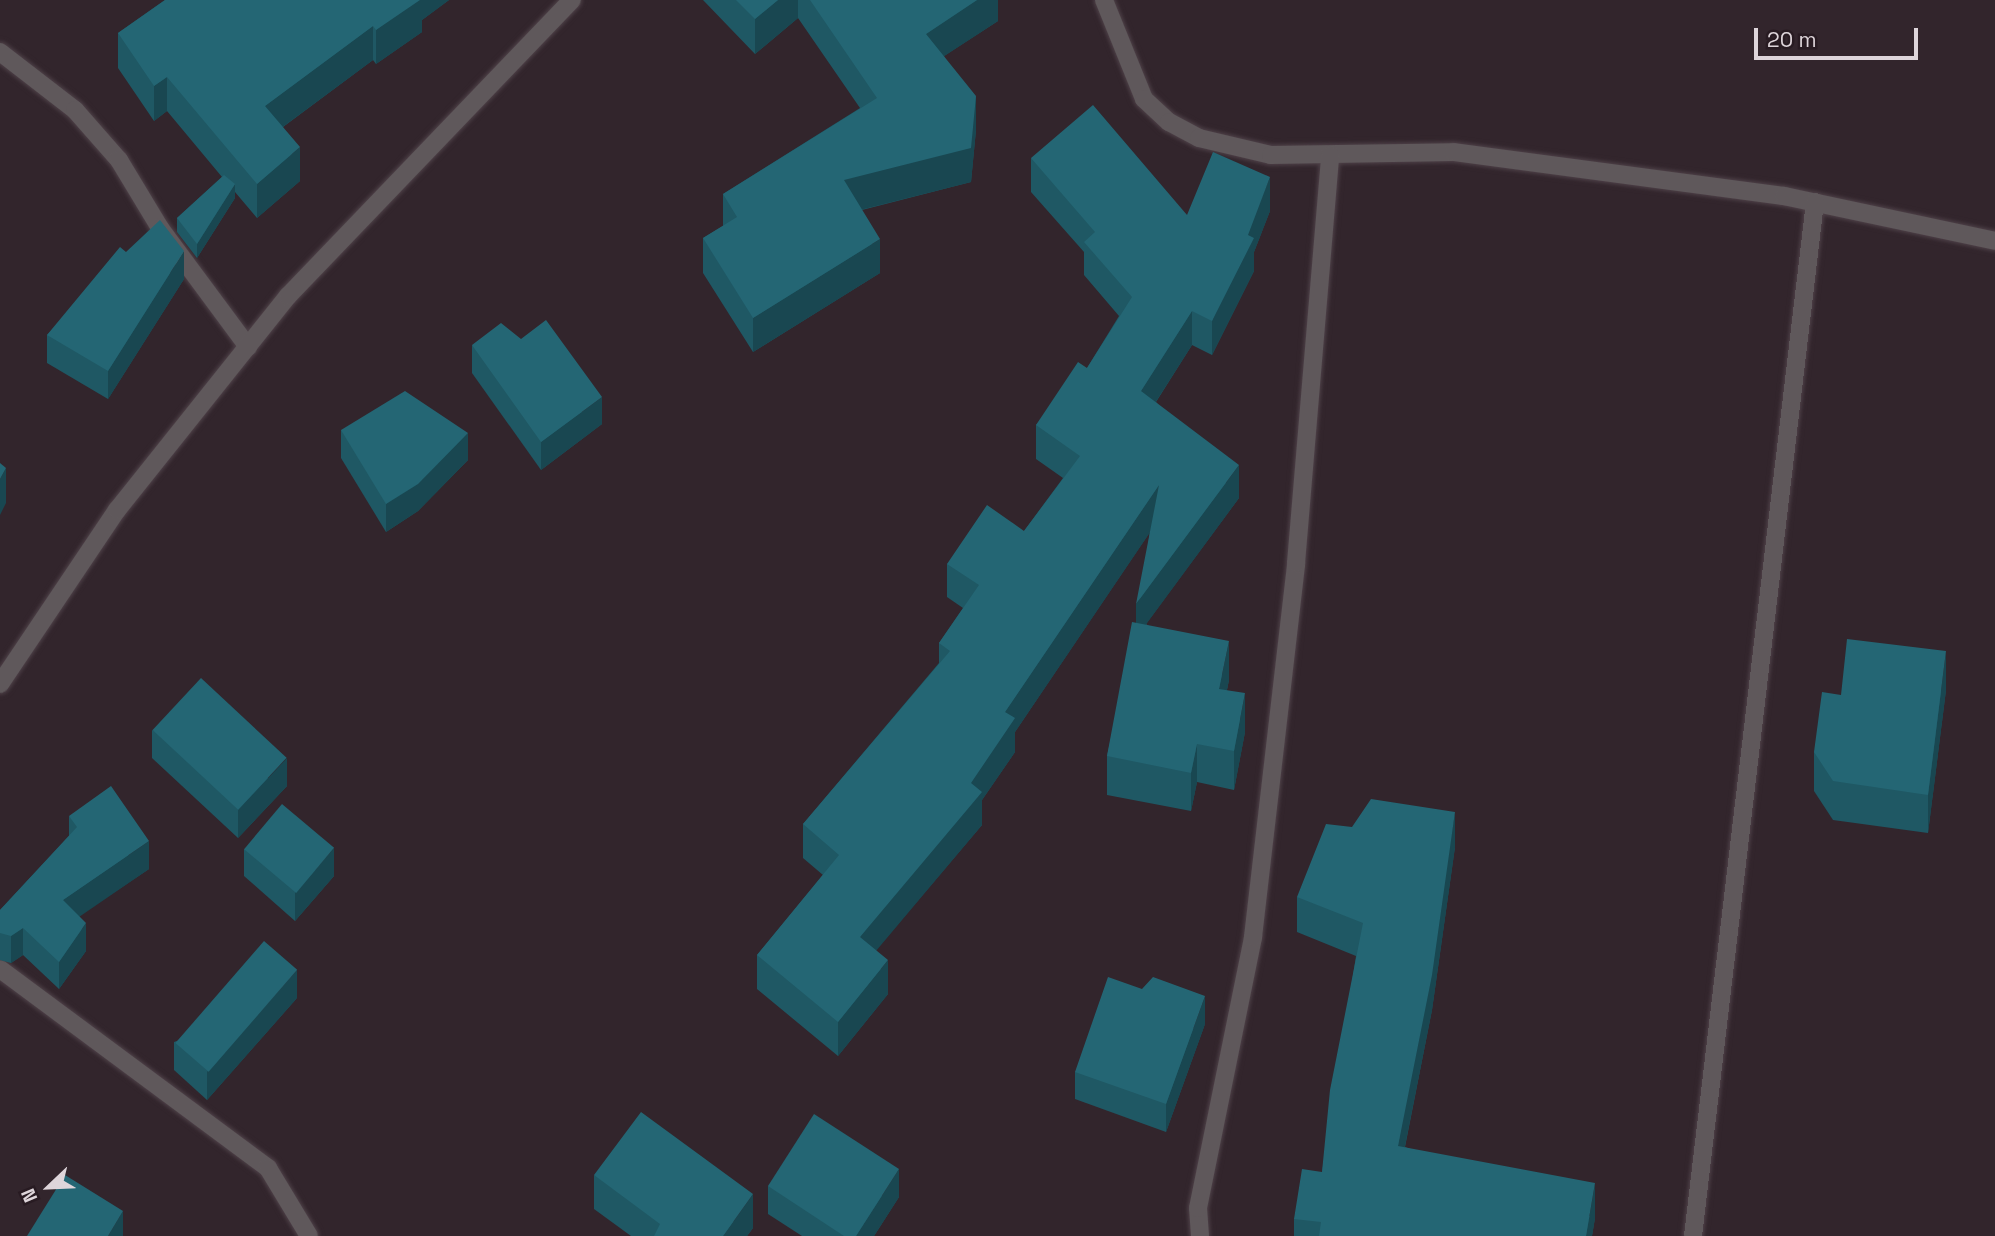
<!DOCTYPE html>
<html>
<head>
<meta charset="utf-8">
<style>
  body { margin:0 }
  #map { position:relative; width:1995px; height:1236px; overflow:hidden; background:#32252c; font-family:"Space Grotesk",sans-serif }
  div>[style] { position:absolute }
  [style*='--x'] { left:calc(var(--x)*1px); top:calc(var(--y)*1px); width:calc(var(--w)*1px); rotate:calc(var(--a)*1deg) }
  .roads { filter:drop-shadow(0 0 2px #4e4148) drop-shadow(0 0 2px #4e4148) }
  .minor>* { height:18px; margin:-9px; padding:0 9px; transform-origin:9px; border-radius:9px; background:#5f585b }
  .wall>* { inset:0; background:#1f5864 }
  .shaded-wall>* { inset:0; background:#194751 }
  .building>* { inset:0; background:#246674; transform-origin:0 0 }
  span { translate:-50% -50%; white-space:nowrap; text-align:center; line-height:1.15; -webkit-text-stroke:7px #281b22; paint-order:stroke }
  .north { position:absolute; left:14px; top:1152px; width:70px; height:70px; -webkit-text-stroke:5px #281b22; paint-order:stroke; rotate:247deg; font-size:19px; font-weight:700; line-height:28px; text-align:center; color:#ded5da }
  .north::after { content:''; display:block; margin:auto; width:24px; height:32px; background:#ded5da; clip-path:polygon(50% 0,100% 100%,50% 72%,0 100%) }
  .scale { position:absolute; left:1754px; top:28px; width:164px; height:32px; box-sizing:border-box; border:4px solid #ded5da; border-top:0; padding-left:9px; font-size:21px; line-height:24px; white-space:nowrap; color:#ded5da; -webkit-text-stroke:5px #281b22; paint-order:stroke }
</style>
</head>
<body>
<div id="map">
  <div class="roads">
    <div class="minor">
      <div style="--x:1104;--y:0;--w:107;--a:68"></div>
      <div style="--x:1144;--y:99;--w:34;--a:43"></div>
      <div style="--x:1169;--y:122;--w:34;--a:28"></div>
      <div style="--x:1199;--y:138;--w:74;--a:13.3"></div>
      <div style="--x:1271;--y:155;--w:183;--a:-0.9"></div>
      <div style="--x:1454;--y:152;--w:333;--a:7.6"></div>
      <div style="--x:1784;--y:196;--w:216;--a:12"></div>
      <div style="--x:0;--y:52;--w:95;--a:37.7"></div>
      <div style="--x:75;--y:110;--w:67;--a:48.7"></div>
      <div style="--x:119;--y:160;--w:79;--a:58.9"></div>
      <div style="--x:160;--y:228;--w:148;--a:53.5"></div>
      <div style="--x:0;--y:684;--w:210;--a:-56.1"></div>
      <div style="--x:117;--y:510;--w:274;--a:-51.4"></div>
      <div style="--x:288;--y:296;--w:410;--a:-46.2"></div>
      <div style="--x:0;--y:969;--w:334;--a:36.6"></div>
      <div style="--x:268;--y:1168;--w:79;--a:58.9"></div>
      <div style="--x:1200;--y:1236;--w:28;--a:-94"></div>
      <div style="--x:1198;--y:1208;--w:277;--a:-78.5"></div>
      <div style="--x:1253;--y:937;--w:376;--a:-83.4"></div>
      <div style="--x:1296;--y:563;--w:409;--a:-85.2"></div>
      <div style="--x:1693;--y:1236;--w:1041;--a:-83.27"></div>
    </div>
  </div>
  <div class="wall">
    <div style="clip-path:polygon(165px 0,449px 0,422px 20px,422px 32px,376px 64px,373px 60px,283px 127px,300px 181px,257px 218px,235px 192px,235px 198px,197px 258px,177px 232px,177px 218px,222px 177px,167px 111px,154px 121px,118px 68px,118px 33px)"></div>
    <div style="clip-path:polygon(703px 0,998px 0,998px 21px,944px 56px,976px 130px,971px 182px,862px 210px,880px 273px,753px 352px,703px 273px,703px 238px,723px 226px,723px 194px,860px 108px,798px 18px,755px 54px)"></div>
    <div style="clip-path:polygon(1031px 158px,1187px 215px,1270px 211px,1254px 252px,1254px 271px,1212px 355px,1192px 345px,1156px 402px,1239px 498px,1146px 624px,1229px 680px,1227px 690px,1245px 732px,1234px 790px,1197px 782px,1191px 811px,1107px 795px,1107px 756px,1136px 623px,1150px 532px,1015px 732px,1015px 752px,982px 800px,982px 825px,876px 950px,888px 994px,838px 1056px,757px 989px,757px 955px,823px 875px,803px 858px,803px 824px,939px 663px,939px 643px,963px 608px,947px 597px,947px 564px,1024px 531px,1063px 478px,1036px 459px,1036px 425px,1087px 368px,1119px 316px,1084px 275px,1084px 252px,1031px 192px)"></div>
    <div style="clip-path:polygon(126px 252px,184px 279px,108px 399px,47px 363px,47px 335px)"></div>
    <div style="clip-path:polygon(472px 345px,602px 424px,541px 470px,472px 373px)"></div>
    <div style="clip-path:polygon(341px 430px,468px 460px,418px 511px,386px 532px,341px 458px)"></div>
    <div style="clip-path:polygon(1946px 690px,1928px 833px,1833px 820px,1814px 791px,1814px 752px,1841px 695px)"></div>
    <div style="clip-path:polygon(152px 730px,287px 786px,238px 838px,152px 758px)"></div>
    <div style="clip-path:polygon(69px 816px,149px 869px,79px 916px,86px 951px,59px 989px,23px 955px,11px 963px,0 960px,0 910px,69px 836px)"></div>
    <div style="clip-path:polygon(1455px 847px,1432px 1010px,1405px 1147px,1595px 1218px,1592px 1236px,1294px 1236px,1294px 1219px,1322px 1172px,1356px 956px,1297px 932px,1297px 897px)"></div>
    <div style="clip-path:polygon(244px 849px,334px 876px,295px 921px,244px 876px)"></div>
    <div style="clip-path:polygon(297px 998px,207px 1100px,174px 1070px,174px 1042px)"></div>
    <div style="clip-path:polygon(1205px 1024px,1166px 1132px,1075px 1099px,1075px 1072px)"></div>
    <div style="clip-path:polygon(594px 1175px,753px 1228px,747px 1236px,631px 1236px,594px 1209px)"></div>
    <div style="clip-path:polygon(768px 1186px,899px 1197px,874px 1236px,802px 1236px,768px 1214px)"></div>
  </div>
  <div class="shaded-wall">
    <div style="clip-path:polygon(416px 0,449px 0,422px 20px,422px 32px,376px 64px,376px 30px)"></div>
    <div style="clip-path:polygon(778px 0,798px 0,798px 18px,755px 54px,755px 19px)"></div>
    <div style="clip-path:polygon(977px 0,998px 0,998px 21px,926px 68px,926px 34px)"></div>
    <div style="clip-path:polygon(373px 26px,373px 60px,265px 140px,265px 106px)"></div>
    <div style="clip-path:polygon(167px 77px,167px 111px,154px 121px,154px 86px)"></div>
    <div style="clip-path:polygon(976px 96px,976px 130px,971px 182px,844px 214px,844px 180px)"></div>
    <div style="clip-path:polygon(300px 147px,300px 181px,257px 218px,257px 184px)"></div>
    <div style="clip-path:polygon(1270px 177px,1270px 211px,1254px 252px,1254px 271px,1212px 355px,1212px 321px)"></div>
    <div style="clip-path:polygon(235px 184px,235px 198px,197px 258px,197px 244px)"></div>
    <div style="clip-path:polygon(880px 239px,880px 273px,753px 352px,753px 318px)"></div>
    <div style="clip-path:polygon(184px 251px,184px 279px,108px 399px,108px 371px)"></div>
    <div style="clip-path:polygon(1192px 311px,1192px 345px,1141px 425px,1141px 391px)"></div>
    <div style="clip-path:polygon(602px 397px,602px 424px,541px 470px,541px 442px)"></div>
    <div style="clip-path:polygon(468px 433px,468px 460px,418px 511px,386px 532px,386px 504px)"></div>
    <div style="clip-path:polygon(1239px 465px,1239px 498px,1136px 638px,1136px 604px)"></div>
    <div style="clip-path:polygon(6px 468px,6px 503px,0 515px,0 479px)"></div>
    <div style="clip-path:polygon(1159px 485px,1159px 519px,1015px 732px,1015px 752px,982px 800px,982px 825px,860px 970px,860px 937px,971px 783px,1005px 712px)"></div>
    <div style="clip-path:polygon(1229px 641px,1229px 680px,1219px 727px,1219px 689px)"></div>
    <div style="clip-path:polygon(1946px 651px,1946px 690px,1928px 833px,1928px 795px)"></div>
    <div style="clip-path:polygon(1245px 693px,1245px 732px,1234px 790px,1234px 751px)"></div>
    <div style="clip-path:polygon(1197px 744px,1197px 782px,1191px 811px,1191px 773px)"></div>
    <div style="clip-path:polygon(287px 758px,287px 786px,238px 838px,238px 810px)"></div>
    <div style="clip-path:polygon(1455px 812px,1455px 847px,1432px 1010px,1398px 1181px,1398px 1146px)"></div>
    <div style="clip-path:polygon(149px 841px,149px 869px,63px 928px,63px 900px)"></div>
    <div style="clip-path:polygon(334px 848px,334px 876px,295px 921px,295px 893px)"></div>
    <div style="clip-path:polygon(86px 923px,86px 951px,59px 989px,59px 962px)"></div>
    <div style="clip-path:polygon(23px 928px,23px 955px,11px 963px,11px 936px)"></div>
    <div style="clip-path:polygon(888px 960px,888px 994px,838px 1056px,838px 1022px)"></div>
    <div style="clip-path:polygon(297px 970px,297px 998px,207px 1100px,207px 1072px)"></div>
    <div style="clip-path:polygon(1205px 996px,1205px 1024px,1166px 1132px,1166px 1104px)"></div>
    <div style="clip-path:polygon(899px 1169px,899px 1197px,874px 1236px,856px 1236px)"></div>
    <div style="clip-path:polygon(1595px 1183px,1595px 1218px,1592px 1236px,1586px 1236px)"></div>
    <div style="clip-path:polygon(753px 1194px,753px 1228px,747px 1236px,723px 1236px)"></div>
    <div style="clip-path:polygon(123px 1211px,123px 1236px,108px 1236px)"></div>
  </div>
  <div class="building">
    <div style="clip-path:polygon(165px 0,420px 0,376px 30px,373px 26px,265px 106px,300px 147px,257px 184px,167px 77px,154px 86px,118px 33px)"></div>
    <div style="clip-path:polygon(736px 0,778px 0,755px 19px)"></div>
    <div style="clip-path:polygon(810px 0,977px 0,926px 34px,976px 96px,971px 148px,844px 180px,880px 239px,753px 318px,703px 238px,737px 217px,723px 194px,877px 98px)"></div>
    <div style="clip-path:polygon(1093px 105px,1187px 215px,1213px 152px,1270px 177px,1248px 235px,1254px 238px,1212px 321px,1192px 311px,1141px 391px,1239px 465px,1136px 604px,1159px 485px,1005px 712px,1015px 718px,971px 783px,982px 792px,860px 937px,888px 960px,838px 1022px,757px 955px,839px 855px,803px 824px,950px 651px,939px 643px,979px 585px,947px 564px,987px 505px,1024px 531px,1080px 456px,1036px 425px,1078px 362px,1087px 368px,1132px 297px,1084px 242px,1095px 232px,1031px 158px)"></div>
    <div style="clip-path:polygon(224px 175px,235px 184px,197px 244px,177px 218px)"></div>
    <div style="clip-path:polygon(160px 220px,184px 251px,108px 371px,47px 335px,120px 247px,126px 252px)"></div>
    <div style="clip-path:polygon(546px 320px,602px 397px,541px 442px,472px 345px,501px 323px,521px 339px)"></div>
    <div style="clip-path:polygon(405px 391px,468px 433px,418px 484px,386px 504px,341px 430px)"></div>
    <div style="clip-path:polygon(0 463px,6px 468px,0 479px)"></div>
    <div style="clip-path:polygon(1132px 622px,1229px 641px,1219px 689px,1245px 693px,1234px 751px,1197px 744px,1191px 773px,1107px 756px)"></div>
    <div style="clip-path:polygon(1847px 639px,1946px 651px,1928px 795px,1833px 781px,1814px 752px,1822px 692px,1841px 695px)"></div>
    <div style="left:201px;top:678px;width:117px;height:71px;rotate:43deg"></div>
    <div style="clip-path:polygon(111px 786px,149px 841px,63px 900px,86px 923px,59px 962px,23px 928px,11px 936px,0 933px,0 910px,77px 827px,69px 816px)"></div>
    <div style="clip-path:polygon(1371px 799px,1455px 812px,1432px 975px,1398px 1146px,1595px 1183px,1586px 1236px,1319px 1236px,1321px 1222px,1294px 1219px,1302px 1169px,1322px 1172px,1330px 1090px,1363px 923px,1297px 897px,1326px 824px,1352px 827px)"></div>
    <div style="left:282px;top:804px;width:68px;height:59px;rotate:40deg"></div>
    <div style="left:264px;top:941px;width:44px;height:135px;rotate:41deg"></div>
    <div style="clip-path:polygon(1108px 977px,1142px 989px,1153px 977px,1205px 996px,1166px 1104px,1075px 1072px)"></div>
    <div style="clip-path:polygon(641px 1112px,753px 1194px,723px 1236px,654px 1236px,660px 1224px,594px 1175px)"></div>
    <div style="clip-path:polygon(814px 1114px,899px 1169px,856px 1236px,844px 1236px,768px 1186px)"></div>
    <div style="clip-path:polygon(65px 1175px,123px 1211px,108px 1236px,27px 1236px)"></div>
  </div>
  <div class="north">N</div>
  <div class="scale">20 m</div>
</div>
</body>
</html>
